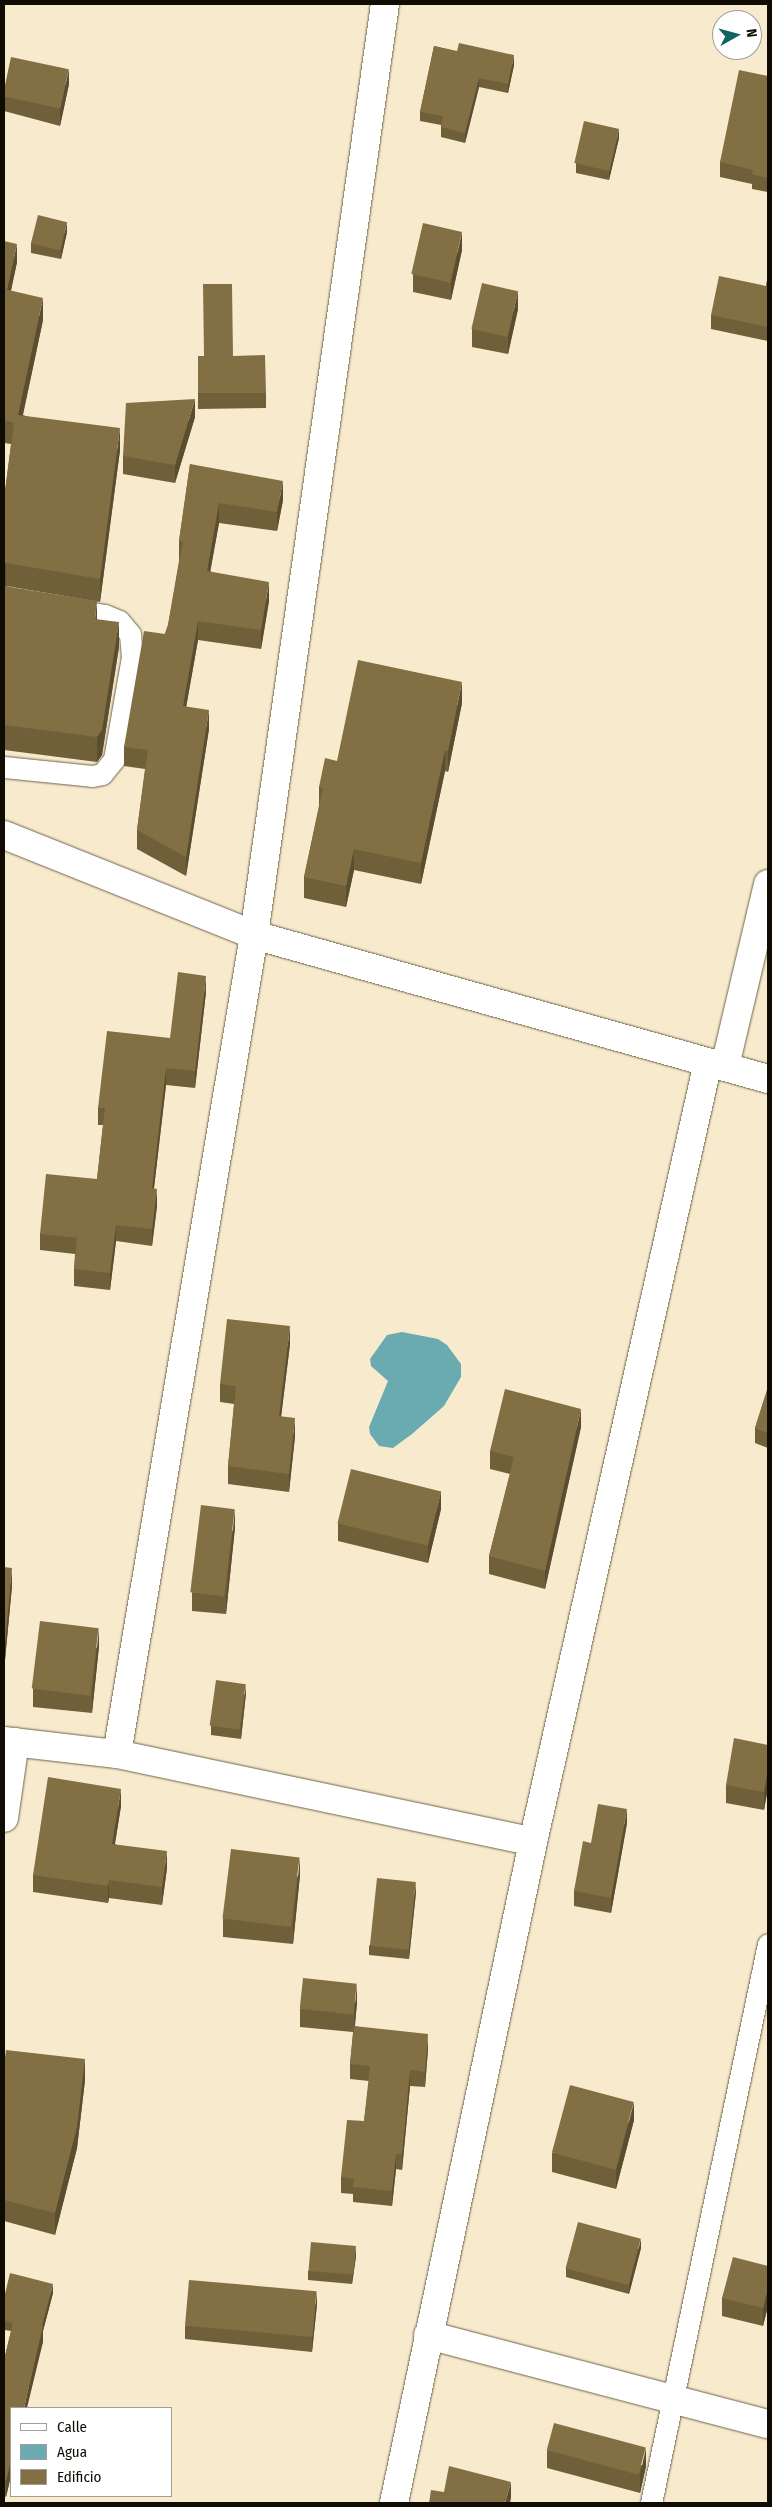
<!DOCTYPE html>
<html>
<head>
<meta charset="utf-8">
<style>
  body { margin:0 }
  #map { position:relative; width:772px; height:2507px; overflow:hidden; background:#f8ebcd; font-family:"Fira Sans Condensed",sans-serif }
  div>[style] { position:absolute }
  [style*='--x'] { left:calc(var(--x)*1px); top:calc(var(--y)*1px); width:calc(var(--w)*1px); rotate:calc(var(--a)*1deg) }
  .water>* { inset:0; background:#6aaab1 }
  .roads { filter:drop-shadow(0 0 1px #6d6348) drop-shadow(0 0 1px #6d6348) }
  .lane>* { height:21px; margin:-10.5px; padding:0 10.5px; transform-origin:10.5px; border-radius:10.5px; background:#fff }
  .street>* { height:28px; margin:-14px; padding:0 14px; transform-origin:14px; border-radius:14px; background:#fff }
  .wall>* { inset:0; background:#70603a }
  .shaded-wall>* { inset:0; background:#5b4e30; transform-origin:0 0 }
  .building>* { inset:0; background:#827044; transform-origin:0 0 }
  span { translate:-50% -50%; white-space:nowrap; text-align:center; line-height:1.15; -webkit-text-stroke:5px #fff; paint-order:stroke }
  .frame { position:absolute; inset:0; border:5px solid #100c03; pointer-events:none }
  .legend { position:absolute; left:10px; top:2407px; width:162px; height:90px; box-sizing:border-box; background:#fff; border:1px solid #9f9e9a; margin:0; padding:6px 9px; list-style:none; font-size:15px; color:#100c03 }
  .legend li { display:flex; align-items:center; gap:10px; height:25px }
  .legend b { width:25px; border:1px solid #9f9e9a }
  .north { position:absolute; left:712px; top:10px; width:50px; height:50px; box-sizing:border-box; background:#fff; border:1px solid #9f9e9a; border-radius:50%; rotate:83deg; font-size:14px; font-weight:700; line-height:20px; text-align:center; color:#100c03 }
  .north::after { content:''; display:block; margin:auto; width:18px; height:22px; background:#136361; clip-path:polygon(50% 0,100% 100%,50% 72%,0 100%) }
</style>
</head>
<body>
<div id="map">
  <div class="water">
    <div style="clip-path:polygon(402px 1332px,438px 1339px,447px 1345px,461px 1364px,461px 1377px,444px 1406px,412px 1434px,393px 1448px,379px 1446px,370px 1434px,369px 1427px,388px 1381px,371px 1366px,370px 1359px,387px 1335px)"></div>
  </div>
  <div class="roads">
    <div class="lane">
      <div style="--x:4;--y:767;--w:88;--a:5.8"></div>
      <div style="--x:92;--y:776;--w:10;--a:-11"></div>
      <div style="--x:102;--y:774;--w:19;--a:-51"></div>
      <div style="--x:114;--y:759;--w:104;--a:-80"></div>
      <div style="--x:132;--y:657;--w:23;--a:-95"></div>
      <div style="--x:130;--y:634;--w:17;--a:-130"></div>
      <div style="--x:119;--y:621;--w:15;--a:-157"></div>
      <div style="--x:105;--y:615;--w:37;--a:-171"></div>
      <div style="--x:651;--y:2503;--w:571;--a:-78.18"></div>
    </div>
    <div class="street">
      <div style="--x:4;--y:835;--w:269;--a:21.8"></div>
      <div style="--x:254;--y:935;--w:534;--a:15.65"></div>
      <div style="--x:725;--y:1066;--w:187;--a:-76.7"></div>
      <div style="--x:4;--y:1741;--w:114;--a:6.6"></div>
      <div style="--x:117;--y:1754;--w:425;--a:11.9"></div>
      <div style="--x:117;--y:1754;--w:830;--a:-80.5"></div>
      <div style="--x:254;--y:935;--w:940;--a:-81.99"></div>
      <div style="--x:4;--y:1818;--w:77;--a:-81.8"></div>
      <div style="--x:428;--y:2335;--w:351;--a:14.7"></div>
      <div style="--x:394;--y:2503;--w:675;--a:-78.12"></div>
      <div style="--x:533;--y:1842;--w:799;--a:-77.35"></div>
    </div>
  </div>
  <div class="wall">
    <div style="clip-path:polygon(434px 46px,514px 65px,508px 93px,479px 87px,465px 143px,441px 137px,441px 125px,420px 121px,420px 112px)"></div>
    <div style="clip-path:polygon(768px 76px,768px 192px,752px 189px,752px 184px,720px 177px,720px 162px)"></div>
    <div style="clip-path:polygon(69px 84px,60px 126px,4px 111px,4px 93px)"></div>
    <div style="clip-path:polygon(619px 138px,609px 180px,576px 173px,576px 163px)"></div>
    <div style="clip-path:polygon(67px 232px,61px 259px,31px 253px,31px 243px)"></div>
    <div style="clip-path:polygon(4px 241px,17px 262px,11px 291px,43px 320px,23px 415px,120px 450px,100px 602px,6px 586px,97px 619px,119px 647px,102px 755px,97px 762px,4px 750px,4px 499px,11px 444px,4px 443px)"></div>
    <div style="clip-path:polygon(462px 250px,451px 300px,413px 292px,413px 274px)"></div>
    <div style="clip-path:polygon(768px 275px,768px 341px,711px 329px,711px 315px,766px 286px)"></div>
    <div style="clip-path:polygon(518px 309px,508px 354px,472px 347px,472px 329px)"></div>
    <div style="clip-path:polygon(198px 356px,233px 356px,266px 393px,266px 408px,198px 409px)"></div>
    <div style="clip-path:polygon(195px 417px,175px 483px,123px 474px,123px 456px)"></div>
    <div style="clip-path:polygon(190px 464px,283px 500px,277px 531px,219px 523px,210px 571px,269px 601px,261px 649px,198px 640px,186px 707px,209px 729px,186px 876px,137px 849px,137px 830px,145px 769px,124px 766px,124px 747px,168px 625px,179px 561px,179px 541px)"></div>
    <div style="clip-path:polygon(462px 703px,448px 772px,445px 771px,421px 884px,354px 870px,346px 907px,304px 898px,304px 877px,319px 806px,319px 787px,337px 761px)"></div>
    <div style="clip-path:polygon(206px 992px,195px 1088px,166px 1085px,154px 1188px,157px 1206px,152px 1246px,116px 1241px,110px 1290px,74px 1286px,74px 1269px,75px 1254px,40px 1250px,40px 1234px,97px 1179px,103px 1125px,98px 1125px,98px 1108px,170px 1038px)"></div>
    <div style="clip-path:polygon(290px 1344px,281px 1416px,295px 1436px,289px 1492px,228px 1484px,228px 1466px,234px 1404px,220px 1402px,220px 1384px)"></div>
    <div style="clip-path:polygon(768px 1387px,768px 1448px,755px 1443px,755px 1428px)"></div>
    <div style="clip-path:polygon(581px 1427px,545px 1589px,489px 1574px,489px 1556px,510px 1474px,490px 1469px,490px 1451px)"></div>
    <div style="clip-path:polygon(441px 1509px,428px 1563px,338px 1541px,338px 1523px)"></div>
    <div style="clip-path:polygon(235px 1527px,226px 1614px,192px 1611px,192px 1593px)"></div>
    <div style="clip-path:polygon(4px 1567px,12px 1586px,5px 1660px,4px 1660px)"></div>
    <div style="clip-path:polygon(99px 1646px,92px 1713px,33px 1707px,33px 1689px)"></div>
    <div style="clip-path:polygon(246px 1693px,241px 1739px,211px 1735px,211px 1726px)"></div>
    <div style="clip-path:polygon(768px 1745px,768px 1788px,764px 1810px,726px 1803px,726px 1785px)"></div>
    <div style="clip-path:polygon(121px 1806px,115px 1844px,167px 1868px,162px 1905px,109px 1898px,108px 1903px,33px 1892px,33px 1875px)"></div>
    <div style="clip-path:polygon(627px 1823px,611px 1913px,574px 1906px,574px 1891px,591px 1843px)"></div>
    <div style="clip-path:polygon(300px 1875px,293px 1944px,223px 1937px,223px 1919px)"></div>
    <div style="clip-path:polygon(416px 1892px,409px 1959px,369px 1955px,369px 1946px)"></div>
    <div style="clip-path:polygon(357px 2002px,355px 2026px,428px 2049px,425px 2087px,410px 2086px,402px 2170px,396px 2169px,392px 2206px,353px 2202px,353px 2194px,341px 2193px,341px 2177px,364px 2121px,369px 2081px,350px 2079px,350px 2064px,353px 2032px,300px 2027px,300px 2009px)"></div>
    <div style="clip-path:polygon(4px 2065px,85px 2080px,77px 2148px,55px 2235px,4px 2221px)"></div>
    <div style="clip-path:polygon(634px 2120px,616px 2189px,552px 2172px,552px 2153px)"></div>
    <div style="clip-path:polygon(641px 2248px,629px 2294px,566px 2277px,566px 2268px)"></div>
    <div style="clip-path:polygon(356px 2256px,352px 2284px,308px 2280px,308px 2271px)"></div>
    <div style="clip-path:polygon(768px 2266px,768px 2306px,763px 2326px,722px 2316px,722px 2298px)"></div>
    <div style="clip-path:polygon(53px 2293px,43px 2331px,43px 2342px,11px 2408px,11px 2476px,6px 2497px,4px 2496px,4px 2360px,11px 2331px,4px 2330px,4px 2298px)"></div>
    <div style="clip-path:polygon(317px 2304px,312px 2352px,185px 2339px,185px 2326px)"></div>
    <div style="clip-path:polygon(547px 2450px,646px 2466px,640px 2493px,547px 2468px)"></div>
  </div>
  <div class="shaded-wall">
    <div style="clip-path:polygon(514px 55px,514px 65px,508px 93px,508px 84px)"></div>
    <div style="clip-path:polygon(69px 69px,69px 84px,60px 126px,60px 110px)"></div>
    <div style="clip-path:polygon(479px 78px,479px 87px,465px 143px,465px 133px)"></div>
    <div style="clip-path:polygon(619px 129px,619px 138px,609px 180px,609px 171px)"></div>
    <div style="clip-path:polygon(67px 222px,67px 232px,61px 259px,61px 250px)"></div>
    <div style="clip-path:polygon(462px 232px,462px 250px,451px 300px,451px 282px)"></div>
    <div style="clip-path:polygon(17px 244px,17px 262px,7px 308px,7px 290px)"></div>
    <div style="clip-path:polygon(518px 291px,518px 309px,508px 354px,508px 336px)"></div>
    <div style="clip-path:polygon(43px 298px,43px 320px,18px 437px,18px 415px)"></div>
    <div style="clip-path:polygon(195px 399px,195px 417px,175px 483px,175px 465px)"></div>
    <div style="clip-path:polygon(120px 428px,120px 450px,100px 602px,100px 579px)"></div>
    <div style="clip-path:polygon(283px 481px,283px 500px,277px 531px,277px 512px)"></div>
    <div style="clip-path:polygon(219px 503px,219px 523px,207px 590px,207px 571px)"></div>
    <div style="left:6px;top:563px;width:23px;height:2px;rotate:90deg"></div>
    <div style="clip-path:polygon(269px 582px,269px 601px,261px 649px,261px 630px)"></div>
    <div style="clip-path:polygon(97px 601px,97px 626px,95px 619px)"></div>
    <div style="clip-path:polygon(198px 621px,198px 640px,183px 725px,183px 706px)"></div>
    <div style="clip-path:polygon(119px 622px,119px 647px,102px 755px,97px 762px,97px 737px)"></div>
    <div style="clip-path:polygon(462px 682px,462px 703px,448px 772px,448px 751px)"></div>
    <div style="clip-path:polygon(209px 710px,209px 729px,186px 876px,186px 857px)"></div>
    <div style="clip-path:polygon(445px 750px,445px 771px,421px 884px,421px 863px)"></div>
    <div style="clip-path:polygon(354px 849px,354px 870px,346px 907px,346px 886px)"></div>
    <div style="clip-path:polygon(206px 976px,206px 992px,195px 1088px,195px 1071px)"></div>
    <div style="clip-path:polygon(166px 1068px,166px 1085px,152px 1205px,152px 1188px)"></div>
    <div style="clip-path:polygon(157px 1189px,157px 1206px,152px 1246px,152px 1229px)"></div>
    <div style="clip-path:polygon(116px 1225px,116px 1241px,110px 1290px,110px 1273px)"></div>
    <div style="clip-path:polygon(290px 1326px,290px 1344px,279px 1434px,279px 1416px)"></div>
    <div style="clip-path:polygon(581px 1409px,581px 1427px,545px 1589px,545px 1571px)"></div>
    <div style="clip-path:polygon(295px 1418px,295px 1436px,289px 1492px,289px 1474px)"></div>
    <div style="clip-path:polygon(441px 1491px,441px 1509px,428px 1563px,428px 1545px)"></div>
    <div style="clip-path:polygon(235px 1509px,235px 1527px,226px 1614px,226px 1596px)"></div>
    <div style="clip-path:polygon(12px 1568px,12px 1586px,5px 1660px,5px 1642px)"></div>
    <div style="clip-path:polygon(99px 1628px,99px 1646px,92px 1713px,92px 1695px)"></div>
    <div style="clip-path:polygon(246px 1684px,246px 1693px,241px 1739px,241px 1729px)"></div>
    <div style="clip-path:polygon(768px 1769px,768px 1788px,764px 1810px,764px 1792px)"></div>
    <div style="clip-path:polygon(121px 1789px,121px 1806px,112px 1861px,112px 1844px)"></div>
    <div style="clip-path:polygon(627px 1809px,627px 1823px,611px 1913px,611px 1898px)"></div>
    <div style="clip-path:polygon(167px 1851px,167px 1868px,162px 1905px,162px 1887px)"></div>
    <div style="clip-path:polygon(300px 1857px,300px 1875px,293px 1944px,293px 1926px)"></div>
    <div style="clip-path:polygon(109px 1880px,109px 1898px,108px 1903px,108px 1886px)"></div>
    <div style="clip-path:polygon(416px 1882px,416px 1892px,409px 1959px,409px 1950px)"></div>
    <div style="clip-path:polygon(357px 1984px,357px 2002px,354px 2033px,354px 2015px)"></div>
    <div style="clip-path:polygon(428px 2034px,428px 2049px,425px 2087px,425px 2072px)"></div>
    <div style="clip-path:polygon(85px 2059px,85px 2080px,77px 2148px,55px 2235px,55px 2213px)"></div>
    <div style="clip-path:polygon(410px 2070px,410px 2086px,402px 2170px,402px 2154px)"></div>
    <div style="clip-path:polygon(634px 2102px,634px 2120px,616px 2189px,616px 2171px)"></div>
    <div style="clip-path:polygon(396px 2154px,396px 2169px,392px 2206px,392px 2191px)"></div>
    <div style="clip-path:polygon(641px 2239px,641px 2248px,629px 2294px,629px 2285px)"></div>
    <div style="clip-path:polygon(356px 2246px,356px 2256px,352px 2284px,352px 2274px)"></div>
    <div style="clip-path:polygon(53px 2284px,53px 2293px,43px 2331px,43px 2342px,27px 2408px,24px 2408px,41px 2330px)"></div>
    <div style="clip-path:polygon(768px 2288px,768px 2306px,763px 2326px,763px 2308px)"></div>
    <div style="clip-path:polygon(317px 2291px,317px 2304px,312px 2352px,312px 2339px)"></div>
    <div style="clip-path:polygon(646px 2448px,646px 2466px,640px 2493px,640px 2475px)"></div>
    <div style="clip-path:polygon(11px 2460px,11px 2476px,6px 2497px,6px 2481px)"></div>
    <div style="clip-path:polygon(511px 2482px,511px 2498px,510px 2503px,505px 2503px)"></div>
  </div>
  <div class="building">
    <div style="clip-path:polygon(459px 43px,514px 55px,508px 84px,479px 78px,465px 133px,441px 127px,443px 116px,420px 112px,434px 46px,457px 51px)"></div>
    <div style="left:11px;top:57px;width:59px;height:40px;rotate:12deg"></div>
    <div style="clip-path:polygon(739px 70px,768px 76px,768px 178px,752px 174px,753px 170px,720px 162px)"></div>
    <div style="left:584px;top:121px;width:36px;height:43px;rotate:13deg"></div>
    <div style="left:38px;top:215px;width:30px;height:29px;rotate:14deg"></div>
    <div style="left:423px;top:223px;width:40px;height:52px;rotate:13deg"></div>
    <div style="clip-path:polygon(4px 241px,17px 244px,7px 290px,4px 289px)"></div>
    <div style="clip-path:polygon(768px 275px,768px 327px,711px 315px,719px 276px,766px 286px)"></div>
    <div style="left:482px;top:283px;width:37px;height:47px;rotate:13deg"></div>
    <div style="clip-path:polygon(203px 284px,232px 284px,233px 356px,265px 355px,266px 393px,198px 393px,198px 356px,204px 356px)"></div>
    <div style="clip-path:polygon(4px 289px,43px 298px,18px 415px,120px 428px,100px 579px,6px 563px,4px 564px,4px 499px,14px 423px,4px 420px)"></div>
    <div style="clip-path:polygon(195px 399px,175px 465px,123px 456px,126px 403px)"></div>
    <div style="clip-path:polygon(190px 464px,283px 481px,277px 512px,219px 503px,207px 571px,269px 582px,261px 630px,198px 621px,183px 706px,209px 710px,186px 857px,137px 830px,148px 750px,124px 747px,144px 631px,165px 634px,168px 625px,183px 542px,179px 541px)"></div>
    <div style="clip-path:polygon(4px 586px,97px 601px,95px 619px,119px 622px,102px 730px,97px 737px,4px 725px)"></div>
    <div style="clip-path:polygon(358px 660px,462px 682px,448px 751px,445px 750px,421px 863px,354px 849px,346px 886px,304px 877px,323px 788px,319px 787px,325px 758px,337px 761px)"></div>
    <div style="clip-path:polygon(178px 972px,206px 976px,195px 1071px,166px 1068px,152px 1188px,157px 1189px,152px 1229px,116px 1225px,110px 1273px,74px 1269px,77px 1238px,40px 1234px,46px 1174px,97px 1179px,105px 1108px,98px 1108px,107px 1031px,170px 1038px)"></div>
    <div style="clip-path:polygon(227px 1319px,290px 1326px,279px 1416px,295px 1418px,289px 1474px,228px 1466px,236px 1386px,220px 1384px)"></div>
    <div style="clip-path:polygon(768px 1387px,768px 1433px,755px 1428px)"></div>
    <div style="clip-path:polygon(505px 1389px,581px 1409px,545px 1571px,489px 1556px,514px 1457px,490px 1451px)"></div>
    <div style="left:351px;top:1469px;width:93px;height:56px;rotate:14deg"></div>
    <div style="left:201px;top:1505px;width:34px;height:88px;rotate:7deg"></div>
    <div style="clip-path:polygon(4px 1567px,12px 1568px,5px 1642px,4px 1642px)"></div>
    <div style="left:40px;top:1621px;width:59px;height:68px;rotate:7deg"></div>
    <div style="left:216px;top:1680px;width:30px;height:46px;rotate:8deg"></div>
    <div style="clip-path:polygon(734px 1738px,768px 1745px,768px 1769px,764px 1792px,726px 1785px)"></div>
    <div style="clip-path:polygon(48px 1777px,121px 1789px,112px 1844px,167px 1851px,162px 1887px,109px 1880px,108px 1886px,33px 1875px)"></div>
    <div style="clip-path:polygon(598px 1804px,627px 1809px,611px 1898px,574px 1891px,583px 1841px,591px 1843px)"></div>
    <div style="left:231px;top:1849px;width:69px;height:70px;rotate:7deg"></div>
    <div style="left:377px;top:1878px;width:39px;height:68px;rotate:6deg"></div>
    <div style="left:303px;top:1978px;width:54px;height:31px;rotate:6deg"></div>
    <div style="clip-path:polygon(354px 2026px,428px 2034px,425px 2072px,410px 2070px,402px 2154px,396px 2154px,392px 2191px,353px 2187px,354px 2179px,341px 2177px,347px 2120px,364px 2121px,370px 2066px,350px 2064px)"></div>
    <div style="clip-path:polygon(6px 2050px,85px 2059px,77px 2127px,55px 2213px,4px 2200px,4px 2101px,5px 2097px,4px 2097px,4px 2065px)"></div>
    <div style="left:570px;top:2085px;width:66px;height:70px;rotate:15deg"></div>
    <div style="left:578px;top:2222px;width:65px;height:48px;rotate:15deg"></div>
    <div style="left:311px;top:2242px;width:45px;height:29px;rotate:5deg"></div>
    <div style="clip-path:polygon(733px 2257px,768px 2266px,768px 2288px,763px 2308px,722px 2298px)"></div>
    <div style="clip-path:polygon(10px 2273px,53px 2284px,42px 2326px,14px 2319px,13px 2323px,4px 2320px,4px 2298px)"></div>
    <div style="left:189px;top:2280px;width:128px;height:46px;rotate:5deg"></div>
    <div style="clip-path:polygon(14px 2319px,43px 2326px,24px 2408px,11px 2408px,11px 2460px,6px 2481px,4px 2480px,4px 2360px)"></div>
    <div style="left:554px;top:2423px;width:95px;height:28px;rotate:15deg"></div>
    <div style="clip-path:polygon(449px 2466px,511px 2482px,505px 2503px,429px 2503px,431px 2490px,444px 2492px)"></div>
  </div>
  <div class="frame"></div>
  <ul class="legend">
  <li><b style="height:6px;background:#fff"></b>Calle</li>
  <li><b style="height:14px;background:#6aaab1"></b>Agua</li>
  <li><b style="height:14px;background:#827044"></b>Edificio</li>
  </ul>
  <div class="north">N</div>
</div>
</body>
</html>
